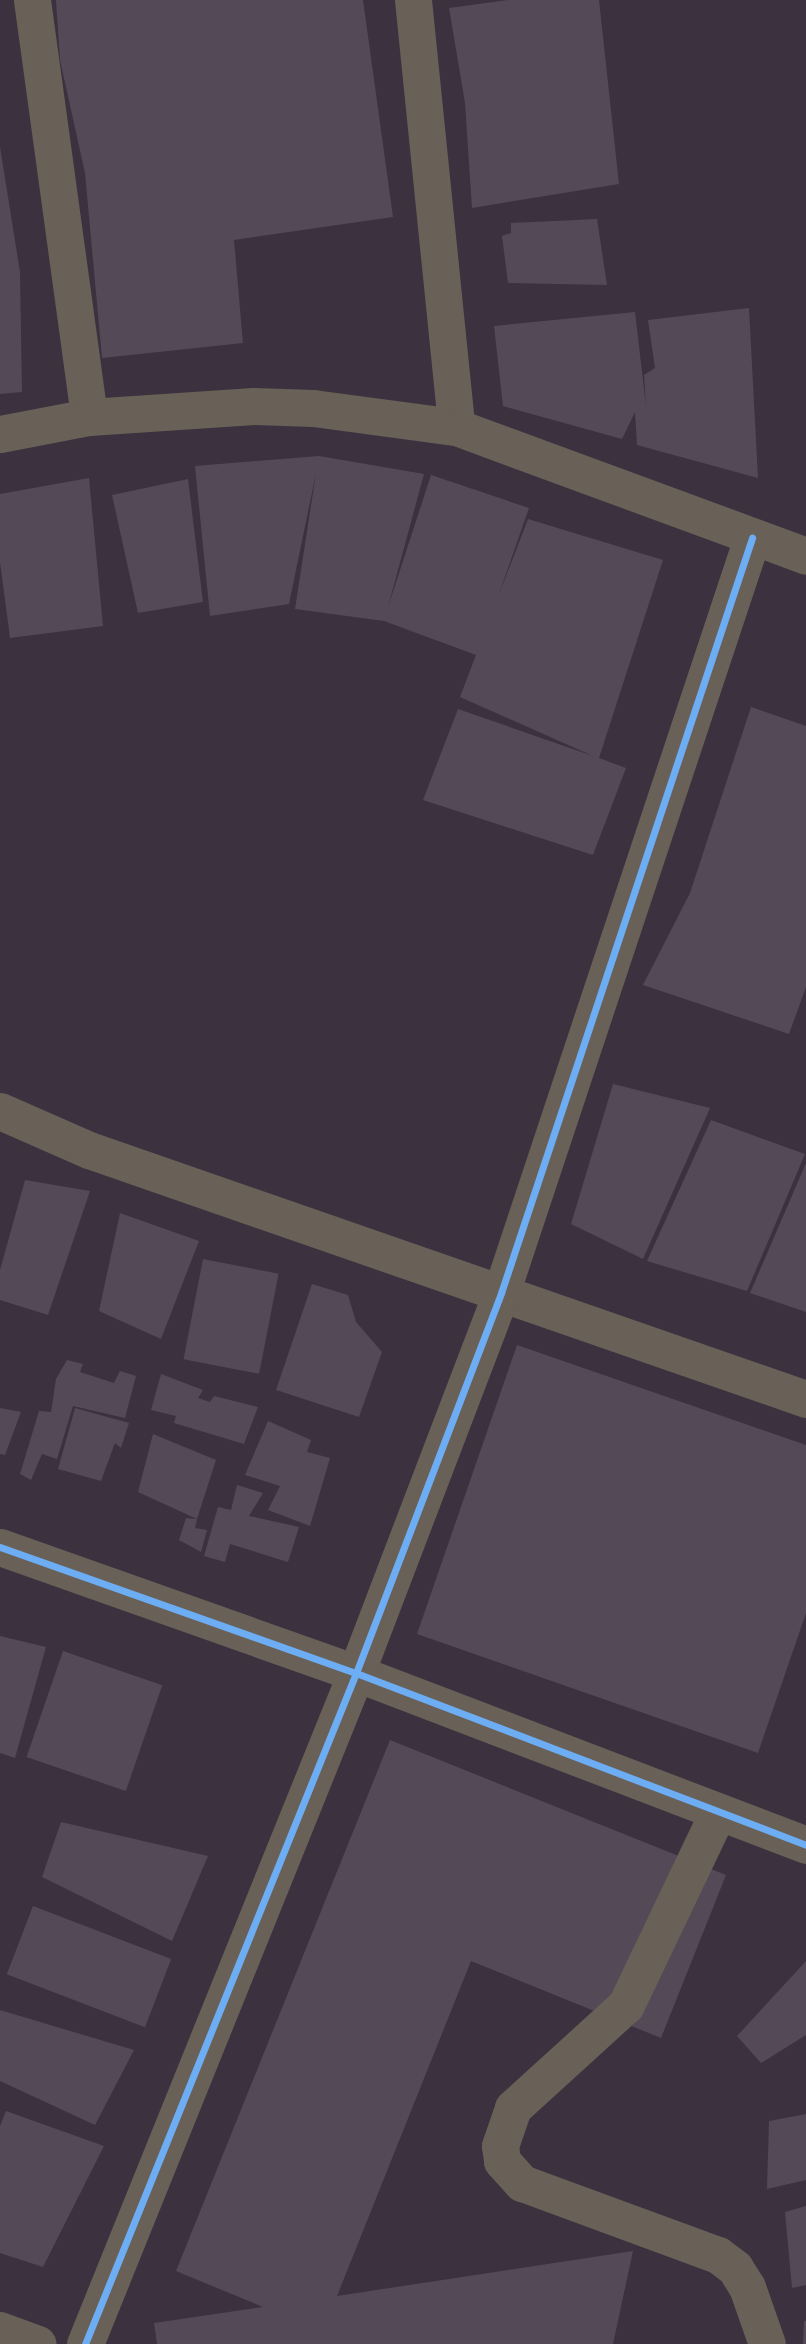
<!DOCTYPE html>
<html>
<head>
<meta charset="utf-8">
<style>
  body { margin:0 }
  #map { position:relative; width:806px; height:2344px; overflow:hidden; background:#3b313f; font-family:"Sofia Sans Condensed",sans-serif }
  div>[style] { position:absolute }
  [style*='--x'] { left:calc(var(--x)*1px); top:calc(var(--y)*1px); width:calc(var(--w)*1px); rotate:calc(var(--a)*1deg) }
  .building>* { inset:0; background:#544a57; transform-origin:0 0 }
  .minor>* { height:37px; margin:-18.5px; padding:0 18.5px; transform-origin:18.5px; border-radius:18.5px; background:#696057 }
  .cycleway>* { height:7px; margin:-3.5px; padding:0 3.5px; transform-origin:3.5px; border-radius:3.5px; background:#6dadf4 }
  span { translate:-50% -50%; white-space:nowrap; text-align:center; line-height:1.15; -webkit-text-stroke:5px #201823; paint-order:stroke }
</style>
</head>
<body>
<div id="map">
  <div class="building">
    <div style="clip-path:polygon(56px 0,363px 0,393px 217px,234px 240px,243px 343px,102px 358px,85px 173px,60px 60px)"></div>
    <div style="clip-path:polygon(508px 0,599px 0,619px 184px,472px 208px,465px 103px,449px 8px)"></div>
    <div style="clip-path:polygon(0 147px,20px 272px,22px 392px,0 394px)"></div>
    <div style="clip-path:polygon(597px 219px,607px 285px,508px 283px,502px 236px,511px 233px,511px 223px)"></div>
    <div style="clip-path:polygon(749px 308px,758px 478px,637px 445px,635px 412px,622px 439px,503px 406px,494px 326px,635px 312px,646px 406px,644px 375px,655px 368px,648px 320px)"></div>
    <div style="clip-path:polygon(319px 456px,424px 474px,388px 607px,431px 475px,529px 508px,498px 597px,528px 519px,663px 560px,599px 758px,626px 768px,593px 855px,423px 800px,458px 709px,593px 756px,460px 697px,476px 655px,384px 621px,295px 609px,316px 473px,289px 604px,210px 616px,195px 466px)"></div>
    <div style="clip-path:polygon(89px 478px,103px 626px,10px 638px,0 562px,0 494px)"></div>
    <div style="clip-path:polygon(188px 479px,203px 602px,138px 613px,112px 495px)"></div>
    <div style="clip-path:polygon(751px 707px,806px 726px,806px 987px,789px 1034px,643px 985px,690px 893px)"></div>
    <div style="clip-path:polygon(613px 1084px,710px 1108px,643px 1259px,571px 1224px)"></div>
    <div style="clip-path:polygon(711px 1120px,805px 1154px,747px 1291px,647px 1261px)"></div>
    <div style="clip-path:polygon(806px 1163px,806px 1312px,750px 1293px)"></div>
    <div style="clip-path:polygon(25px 1180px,90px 1191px,48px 1315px,0 1300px,0 1270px)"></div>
    <div style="clip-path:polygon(120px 1213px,199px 1241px,161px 1339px,99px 1311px)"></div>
    <div style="left:203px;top:1259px;width:77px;height:102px;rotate:11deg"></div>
    <div style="clip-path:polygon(312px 1284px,348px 1295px,356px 1322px,382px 1352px,359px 1417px,276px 1390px)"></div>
    <div style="clip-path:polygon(517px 1345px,806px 1445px,806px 1613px,758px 1753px,417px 1634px)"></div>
    <div style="clip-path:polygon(67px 1360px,83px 1364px,80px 1372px,114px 1383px,120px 1371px,136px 1376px,125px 1418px,73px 1406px,57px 1459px,42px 1454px,31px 1480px,20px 1474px,39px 1411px,51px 1412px,56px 1379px)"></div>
    <div style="clip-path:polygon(161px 1374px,203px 1390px,198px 1398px,210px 1402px,214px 1396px,258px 1407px,244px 1444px,174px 1423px,176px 1416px,151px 1410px)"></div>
    <div style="clip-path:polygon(0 1408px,21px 1412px,5px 1455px,0 1454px)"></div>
    <div style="clip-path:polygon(75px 1408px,129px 1423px,121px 1448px,115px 1443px,101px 1481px,58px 1469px)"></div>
    <div style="clip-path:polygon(268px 1421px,311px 1440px,307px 1452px,330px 1458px,310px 1526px,268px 1510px,280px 1486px,245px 1475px)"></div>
    <div style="clip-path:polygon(153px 1434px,216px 1460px,197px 1519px,138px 1492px)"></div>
    <div style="clip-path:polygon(237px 1485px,263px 1493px,249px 1516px,299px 1527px,288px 1562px,230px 1544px,225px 1562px,204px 1556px,218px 1507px,231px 1510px)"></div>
    <div style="clip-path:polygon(186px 1518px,197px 1519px,195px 1528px,207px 1530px,201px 1552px,179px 1540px)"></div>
    <div style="clip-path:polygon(0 1636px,46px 1647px,15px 1758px,0 1753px)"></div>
    <div style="left:63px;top:1651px;width:105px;height:112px;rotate:19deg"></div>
    <div style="clip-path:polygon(390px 1740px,726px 1875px,661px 2038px,471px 1961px,337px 2296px,633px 2251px,613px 2344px,157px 2344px,154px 2323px,263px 2307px,176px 2271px)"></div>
    <div style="clip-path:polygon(61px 1822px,208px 1856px,172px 1941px,42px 1877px)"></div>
    <div style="left:33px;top:1906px;width:148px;height:73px;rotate:21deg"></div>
    <div style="clip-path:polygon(806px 1961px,806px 2035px,761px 2063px,737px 2036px)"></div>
    <div style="clip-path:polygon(0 2010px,134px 2050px,95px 2125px,0 2081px)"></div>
    <div style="clip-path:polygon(6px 2111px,104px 2146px,43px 2267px,0 2253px,0 2126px)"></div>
    <div style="clip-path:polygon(806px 2114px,806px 2180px,767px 2189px,769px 2121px)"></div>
    <div style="clip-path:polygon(806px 2206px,806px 2285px,792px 2288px,785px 2212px)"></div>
    <div style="clip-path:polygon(804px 2321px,806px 2321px,806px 2344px,803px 2344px)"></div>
  </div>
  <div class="minor">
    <div style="--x:32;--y:0;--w:421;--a:82.2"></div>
    <div style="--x:413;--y:0;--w:429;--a:84.2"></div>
    <div style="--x:0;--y:434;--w:91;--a:-10.8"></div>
    <div style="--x:89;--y:417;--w:165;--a:-3.8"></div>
    <div style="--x:254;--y:406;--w:59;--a:1.9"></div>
    <div style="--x:313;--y:408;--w:144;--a:7.6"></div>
    <div style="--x:456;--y:427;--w:373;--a:20.2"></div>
    <div style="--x:0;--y:1111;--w:97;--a:23.7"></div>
    <div style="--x:89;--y:1150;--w:759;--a:19.15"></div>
    <div style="--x:0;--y:1547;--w:378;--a:19.5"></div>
    <div style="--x:356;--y:1673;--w:482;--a:20.9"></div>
    <div style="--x:718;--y:1812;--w:214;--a:115.5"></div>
    <div style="--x:626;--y:2005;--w:153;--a:137.7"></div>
    <div style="--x:513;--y:2108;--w:40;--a:108.9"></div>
    <div style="--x:500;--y:2146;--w:15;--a:82"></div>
    <div style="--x:502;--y:2161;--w:30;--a:48"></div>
    <div style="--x:522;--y:2183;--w:209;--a:20.2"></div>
    <div style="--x:718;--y:2255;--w:21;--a:37"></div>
    <div style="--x:735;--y:2268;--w:22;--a:58"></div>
    <div style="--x:747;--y:2287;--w:60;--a:70.7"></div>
    <div style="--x:0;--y:2330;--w:40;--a:20.2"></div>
    <div style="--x:85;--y:2344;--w:724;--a:-68.01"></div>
    <div style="--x:356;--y:1673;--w:407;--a:-69.1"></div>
    <div style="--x:501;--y:1293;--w:796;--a:-71.61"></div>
  </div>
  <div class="cycleway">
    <div style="--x:0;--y:1547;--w:378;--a:19.5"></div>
    <div style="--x:356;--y:1673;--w:482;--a:20.9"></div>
    <div style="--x:85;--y:2344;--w:724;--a:-68.01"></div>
    <div style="--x:356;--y:1673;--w:407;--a:-69.1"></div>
    <div style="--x:501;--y:1293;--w:796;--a:-71.61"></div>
  </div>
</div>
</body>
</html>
